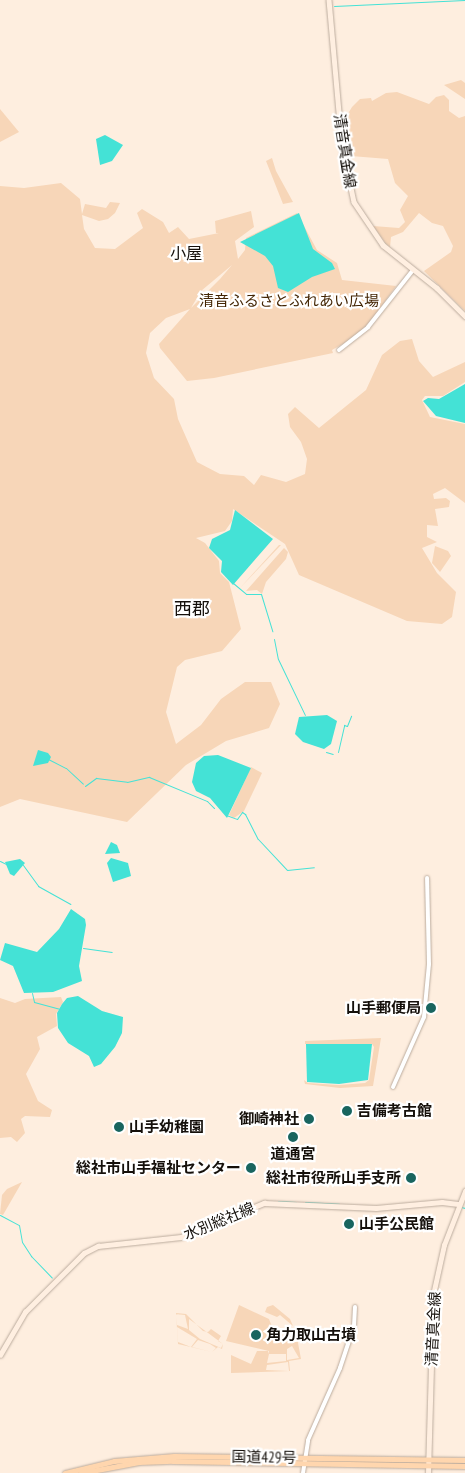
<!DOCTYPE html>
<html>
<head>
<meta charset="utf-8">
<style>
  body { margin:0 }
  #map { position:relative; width:465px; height:1473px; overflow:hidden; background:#feeedf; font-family:"PT Sans Narrow","Noto Sans JP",sans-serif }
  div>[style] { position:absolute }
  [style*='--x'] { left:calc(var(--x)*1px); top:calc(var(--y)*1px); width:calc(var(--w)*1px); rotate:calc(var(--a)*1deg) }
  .green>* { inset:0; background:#f7d6b8 }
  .water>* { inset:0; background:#44e2d6 }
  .stream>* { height:1px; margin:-0.5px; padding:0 0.5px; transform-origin:0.5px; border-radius:0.5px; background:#44e2d6 }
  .roads { filter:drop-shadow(0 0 1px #bcac9e) drop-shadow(0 0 1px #bcac9e) }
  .tertiary>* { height:4px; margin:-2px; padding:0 2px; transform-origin:2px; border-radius:2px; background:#fff }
  .secondary>* { height:4.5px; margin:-2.25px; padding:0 2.25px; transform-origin:2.25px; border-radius:2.25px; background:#ffefe1 }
  .trunk>* { height:5px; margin:-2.5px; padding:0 2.5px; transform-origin:2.5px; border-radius:2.5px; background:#ffd6ae }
  .dots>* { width:14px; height:14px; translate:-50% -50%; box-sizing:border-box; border:2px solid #fff; border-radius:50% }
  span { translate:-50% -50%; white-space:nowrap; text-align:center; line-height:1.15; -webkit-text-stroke:4.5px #fff; paint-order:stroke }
  .street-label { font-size:15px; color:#15100b }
  .park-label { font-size:15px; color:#432503 }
  .poi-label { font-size:15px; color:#15100b; font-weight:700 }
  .right { translate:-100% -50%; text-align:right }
  .left { translate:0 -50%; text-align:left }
  .neighbourhood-label { font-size:16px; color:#15100b }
  .quarter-label { font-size:18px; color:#15100b }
</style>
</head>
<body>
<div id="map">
  <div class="green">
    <div style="clip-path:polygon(461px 80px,465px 83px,465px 99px,444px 85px)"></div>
    <div style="clip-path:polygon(397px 92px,429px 104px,436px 97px,444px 95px,449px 100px,449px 111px,459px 118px,465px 116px,465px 311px,424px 271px,451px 252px,453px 246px,443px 226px,432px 223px,419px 213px,403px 232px,391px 237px,390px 247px,386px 244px,373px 226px,399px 228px,405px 222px,400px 210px,408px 196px,395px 183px,388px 159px,351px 156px,347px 161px,343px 122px,352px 107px,360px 99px,371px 98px,372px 101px,386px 93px)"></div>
    <div style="clip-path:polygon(0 109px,19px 132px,0 142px)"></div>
    <div style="clip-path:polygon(272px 158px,276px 171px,293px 202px,283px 204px,266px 161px)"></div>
    <div style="clip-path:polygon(evenodd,61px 183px,80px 199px,82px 214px,85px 204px,106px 208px,110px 202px,120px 203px,115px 213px,108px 219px,99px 221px,82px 215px,84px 229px,95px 248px,115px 249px,143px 228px,137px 213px,142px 209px,163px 222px,169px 233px,178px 227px,189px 239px,219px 233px,216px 233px,215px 221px,251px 211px,254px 227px,235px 241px,238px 259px,245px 250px,246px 238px,297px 213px,317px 250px,337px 263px,342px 280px,396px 286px,362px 333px,332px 350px,333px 353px,214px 378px,187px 381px,160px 348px,159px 344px,190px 309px,166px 318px,150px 333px,146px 353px,154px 378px,174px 399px,178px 419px,197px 462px,220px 474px,244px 476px,254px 485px,261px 475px,286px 482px,305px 474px,307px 459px,301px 442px,290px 427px,288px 414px,295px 407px,319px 428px,366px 390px,382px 355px,400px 341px,412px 339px,419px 361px,433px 377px,465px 362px,465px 382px,443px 396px,425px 396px,422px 400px,430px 417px,465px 424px,465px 503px,445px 488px,433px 494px,434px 499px,446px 498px,450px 501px,449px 507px,435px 509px,438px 526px,427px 525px,427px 537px,437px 542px,422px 548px,437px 573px,456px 592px,452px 617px,442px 624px,407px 621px,299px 575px,285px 544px,233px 509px,232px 521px,225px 531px,196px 538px,205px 543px,219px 561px,220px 573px,229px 582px,241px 629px,222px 651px,185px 660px,177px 667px,166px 712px,176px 744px,201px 725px,221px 699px,245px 682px,271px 682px,280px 704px,269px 728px,226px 741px,186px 765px,127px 822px,20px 799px,0 807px,0 186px,24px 188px,61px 183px,232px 265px,220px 279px,191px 308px,201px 291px,232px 265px)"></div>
    <div style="clip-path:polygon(279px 545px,281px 545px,240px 588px)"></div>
    <div style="clip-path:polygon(435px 546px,448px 551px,451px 556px,440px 572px,432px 563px)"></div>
    <div style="clip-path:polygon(284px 548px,288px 552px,286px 559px,266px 582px,262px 594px,257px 590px,246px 591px)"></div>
    <div style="clip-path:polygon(251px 767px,262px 773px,244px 811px,234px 818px,229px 815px)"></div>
    <div style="clip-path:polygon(61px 997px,63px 1002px,56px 1014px,57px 1026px,37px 1037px,40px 1049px,26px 1074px,38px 1101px,52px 1110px,50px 1117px,25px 1116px,21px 1119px,25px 1133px,17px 1142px,11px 1137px,0 1138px,0 998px,15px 1003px,25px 999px)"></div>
    <div style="clip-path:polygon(381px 1038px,373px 1086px,340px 1088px,305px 1084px,304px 1080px,308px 1083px,339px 1085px,365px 1083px,369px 1080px,374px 1047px,372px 1044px,305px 1044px,305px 1041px)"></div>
    <div style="clip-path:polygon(22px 1182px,3px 1215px,0 1214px,2px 1195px,7px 1189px)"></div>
    <div style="clip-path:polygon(evenodd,239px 1305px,269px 1319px,274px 1332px,283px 1340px,286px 1330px,296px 1332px,301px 1359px,289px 1361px,290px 1371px,231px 1373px,231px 1355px,251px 1364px,257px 1351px,268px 1351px,268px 1354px,269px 1351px,226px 1341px,239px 1305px,292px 1346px,299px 1358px,287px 1360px,287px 1349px,292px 1346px,239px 1305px,269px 1354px,286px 1354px,286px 1361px,267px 1363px,269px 1354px,239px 1305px,288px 1362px,289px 1371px,266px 1370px,267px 1365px,288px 1362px)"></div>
    <div style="clip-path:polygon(273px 1305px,290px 1319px,293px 1326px,280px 1315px,277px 1317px,265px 1312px,267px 1307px)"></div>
    <div style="clip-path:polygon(evenodd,176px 1313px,186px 1314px,203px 1331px,208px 1332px,211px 1329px,221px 1336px,218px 1341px,223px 1344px,222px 1349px,218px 1347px,212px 1352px,178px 1344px,176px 1313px,176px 1314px,185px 1315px,188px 1329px,177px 1325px,176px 1314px,176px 1313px,189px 1319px,223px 1344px,221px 1348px,200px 1339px,189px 1330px,189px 1319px,176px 1313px,177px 1327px,197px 1339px,191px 1347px,178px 1342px,177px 1327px,176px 1313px,198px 1340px,210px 1344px,216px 1348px,212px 1352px,192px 1347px,198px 1340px)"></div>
  </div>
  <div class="water">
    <div style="clip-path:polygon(105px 135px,123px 145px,112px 161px,100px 165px,96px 139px)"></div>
    <div style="clip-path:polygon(299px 213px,313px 249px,332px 263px,335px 269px,312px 277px,288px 292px,278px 288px,273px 266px,265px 256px,240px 242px)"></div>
    <div style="clip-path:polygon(465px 384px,465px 423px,436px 416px,423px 401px,428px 398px,439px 399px)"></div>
    <div style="clip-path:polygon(235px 510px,273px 539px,233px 585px,221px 572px,222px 561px,209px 548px,212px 539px,230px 530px)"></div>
    <div style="clip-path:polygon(327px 715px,337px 721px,331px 744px,324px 749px,303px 742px,295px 734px,299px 717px)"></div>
    <div style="clip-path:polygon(38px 750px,48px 753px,51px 757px,48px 763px,33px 766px)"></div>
    <div style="clip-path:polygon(218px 755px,251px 768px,227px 818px,210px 798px,196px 791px,192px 782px,196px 763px,204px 756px)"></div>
    <div style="clip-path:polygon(111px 842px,117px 845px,120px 853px,105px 854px)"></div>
    <div style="clip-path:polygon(111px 858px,128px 863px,131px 876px,113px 882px,107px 863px)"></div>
    <div style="clip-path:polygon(20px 859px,25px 863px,14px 876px,10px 874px,5px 862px)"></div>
    <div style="clip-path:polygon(71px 909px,85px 919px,86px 925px,79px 966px,82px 981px,53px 992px,24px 993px,13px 966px,0 960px,5px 943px,37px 952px,59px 929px)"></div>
    <div style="clip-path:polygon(78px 996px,102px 1011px,123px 1017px,122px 1033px,115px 1047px,101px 1064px,94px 1067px,89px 1056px,68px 1043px,58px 1028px,57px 1013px,62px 1004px,67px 998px)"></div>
    <div style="clip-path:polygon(306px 1044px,372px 1044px,368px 1080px,339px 1084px,307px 1082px)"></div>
  </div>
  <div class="stream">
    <div style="--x:334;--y:6;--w:131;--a:-2.6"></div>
    <div style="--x:233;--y:583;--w:17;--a:40"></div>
    <div style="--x:246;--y:594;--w:15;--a:0"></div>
    <div style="--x:261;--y:594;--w:39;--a:73"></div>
    <div style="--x:274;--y:639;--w:20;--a:79"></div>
    <div style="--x:278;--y:659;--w:62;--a:64.3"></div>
    <div style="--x:326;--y:752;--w:7;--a:16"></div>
    <div style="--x:338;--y:752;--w:28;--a:-77"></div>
    <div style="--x:344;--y:725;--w:3;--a:18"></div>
    <div style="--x:347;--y:726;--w:11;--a:-68"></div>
    <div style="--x:48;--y:759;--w:20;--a:27"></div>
    <div style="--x:66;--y:768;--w:23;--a:43"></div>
    <div style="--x:85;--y:786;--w:14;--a:-36"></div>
    <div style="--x:96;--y:778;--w:31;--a:7"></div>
    <div style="--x:127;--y:782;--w:23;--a:-13"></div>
    <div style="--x:149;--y:777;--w:63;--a:22.5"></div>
    <div style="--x:207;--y:801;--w:10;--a:45"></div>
    <div style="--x:226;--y:815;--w:12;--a:20"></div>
    <div style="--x:237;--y:819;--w:9;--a:-54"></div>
    <div style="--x:242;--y:812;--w:4;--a:34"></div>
    <div style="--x:245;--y:814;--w:28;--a:63"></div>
    <div style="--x:258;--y:839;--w:42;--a:46.9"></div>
    <div style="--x:287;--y:870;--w:27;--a:-6"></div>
    <div style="--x:0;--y:861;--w:7;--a:27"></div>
    <div style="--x:23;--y:865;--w:26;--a:54"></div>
    <div style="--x:38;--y:886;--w:37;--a:29"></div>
    <div style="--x:83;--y:948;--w:29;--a:8"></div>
    <div style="--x:32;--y:993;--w:9;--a:77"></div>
    <div style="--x:34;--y:1002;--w:27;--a:15"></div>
    <div style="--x:278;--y:1201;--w:18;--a:3"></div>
    <div style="--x:305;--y:1202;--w:34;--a:3"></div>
    <div style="--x:461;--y:1207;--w:4;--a:14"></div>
    <div style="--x:0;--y:1215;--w:21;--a:28"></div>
    <div style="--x:19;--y:1225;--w:17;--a:80"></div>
    <div style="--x:22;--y:1242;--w:17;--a:57"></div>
    <div style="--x:31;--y:1256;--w:30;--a:46"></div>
    <div style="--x:184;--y:1233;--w:16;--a:-22"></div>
  </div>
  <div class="roads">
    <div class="tertiary">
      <div style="--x:339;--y:350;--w:37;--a:-38"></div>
      <div style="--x:368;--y:327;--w:73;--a:-51.7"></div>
      <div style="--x:393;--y:1087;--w:77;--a:-66.1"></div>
      <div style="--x:424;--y:1017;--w:53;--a:-84.6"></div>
      <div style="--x:429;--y:964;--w:86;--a:-91.3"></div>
      <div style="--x:303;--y:1473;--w:33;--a:-81"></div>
      <div style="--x:308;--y:1440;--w:79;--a:-66"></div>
      <div style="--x:340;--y:1368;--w:44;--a:-71.6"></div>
      <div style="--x:354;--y:1326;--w:19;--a:-87"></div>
    </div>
    <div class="secondary">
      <div style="--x:329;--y:0;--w:147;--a:84.9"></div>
      <div style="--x:342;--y:146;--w:57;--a:77.9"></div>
      <div style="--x:354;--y:202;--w:52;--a:56"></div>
      <div style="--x:383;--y:245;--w:69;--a:38.5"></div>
      <div style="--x:437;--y:288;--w:40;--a:45"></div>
      <div style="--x:0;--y:1355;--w:50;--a:-59.8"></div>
      <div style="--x:25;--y:1312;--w:83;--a:-45"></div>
      <div style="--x:84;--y:1253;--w:16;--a:-27"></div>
      <div style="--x:98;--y:1246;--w:83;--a:-6.2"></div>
      <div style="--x:181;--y:1237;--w:90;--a:-22.3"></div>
      <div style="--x:264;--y:1203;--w:112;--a:2.6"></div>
      <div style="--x:376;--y:1208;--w:66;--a:-5.2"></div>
      <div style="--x:442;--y:1202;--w:16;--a:7"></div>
      <div style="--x:428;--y:1473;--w:178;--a:-88.4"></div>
      <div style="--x:433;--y:1295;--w:51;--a:-77.6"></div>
      <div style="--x:444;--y:1245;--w:58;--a:-68.7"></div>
    </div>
    <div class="trunk">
      <div style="--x:65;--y:1473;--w:50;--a:-13.8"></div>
      <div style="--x:114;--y:1461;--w:60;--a:-4.8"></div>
      <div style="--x:174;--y:1456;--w:291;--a:0.8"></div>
      <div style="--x:81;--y:1473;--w:59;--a:-10.7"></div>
      <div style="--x:139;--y:1462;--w:34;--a:-2"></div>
      <div style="--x:173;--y:1461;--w:292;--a:1"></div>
    </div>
  </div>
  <div class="dots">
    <div style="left:431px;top:1008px;background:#19655f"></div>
    <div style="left:347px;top:1111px;background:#19655f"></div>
    <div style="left:309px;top:1119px;background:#19655f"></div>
    <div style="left:119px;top:1127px;background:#19655f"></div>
    <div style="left:293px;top:1137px;background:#19655f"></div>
    <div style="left:251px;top:1168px;background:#19655f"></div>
    <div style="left:411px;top:1178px;background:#19655f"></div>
    <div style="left:349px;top:1224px;background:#19655f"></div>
    <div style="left:256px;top:1335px;background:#19655f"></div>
  </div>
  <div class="street-label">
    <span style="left:345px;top:151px;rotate:81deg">清音真金線</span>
    <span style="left:219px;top:1221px;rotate:-22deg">水別総社線</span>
    <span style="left:433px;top:1329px;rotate:-87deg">清音真金線</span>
    <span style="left:264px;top:1457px;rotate:1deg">国道429号</span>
  </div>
  <div class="park-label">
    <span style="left:289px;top:301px">清音ふるさとふれあい広場</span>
  </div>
  <div class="poi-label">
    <span class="right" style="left:421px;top:1008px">山手郵便局</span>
    <span class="left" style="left:357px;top:1111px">吉備考古館</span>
    <span class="right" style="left:299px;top:1119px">御崎神社</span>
    <span class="left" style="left:129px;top:1127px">山手幼稚園</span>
    <span style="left:293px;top:1154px">道通宮</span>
    <span class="right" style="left:241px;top:1168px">総社市山手福祉センター</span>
    <span class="right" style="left:401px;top:1178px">総社市役所山手支所</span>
    <span class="left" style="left:359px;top:1224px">山手公民館</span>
    <span class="left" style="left:266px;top:1335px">角力取山古墳</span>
  </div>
  <div class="neighbourhood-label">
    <span style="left:186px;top:253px">小屋</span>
  </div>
  <div class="quarter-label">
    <span style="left:192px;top:609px">西郡</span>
  </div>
</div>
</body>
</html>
